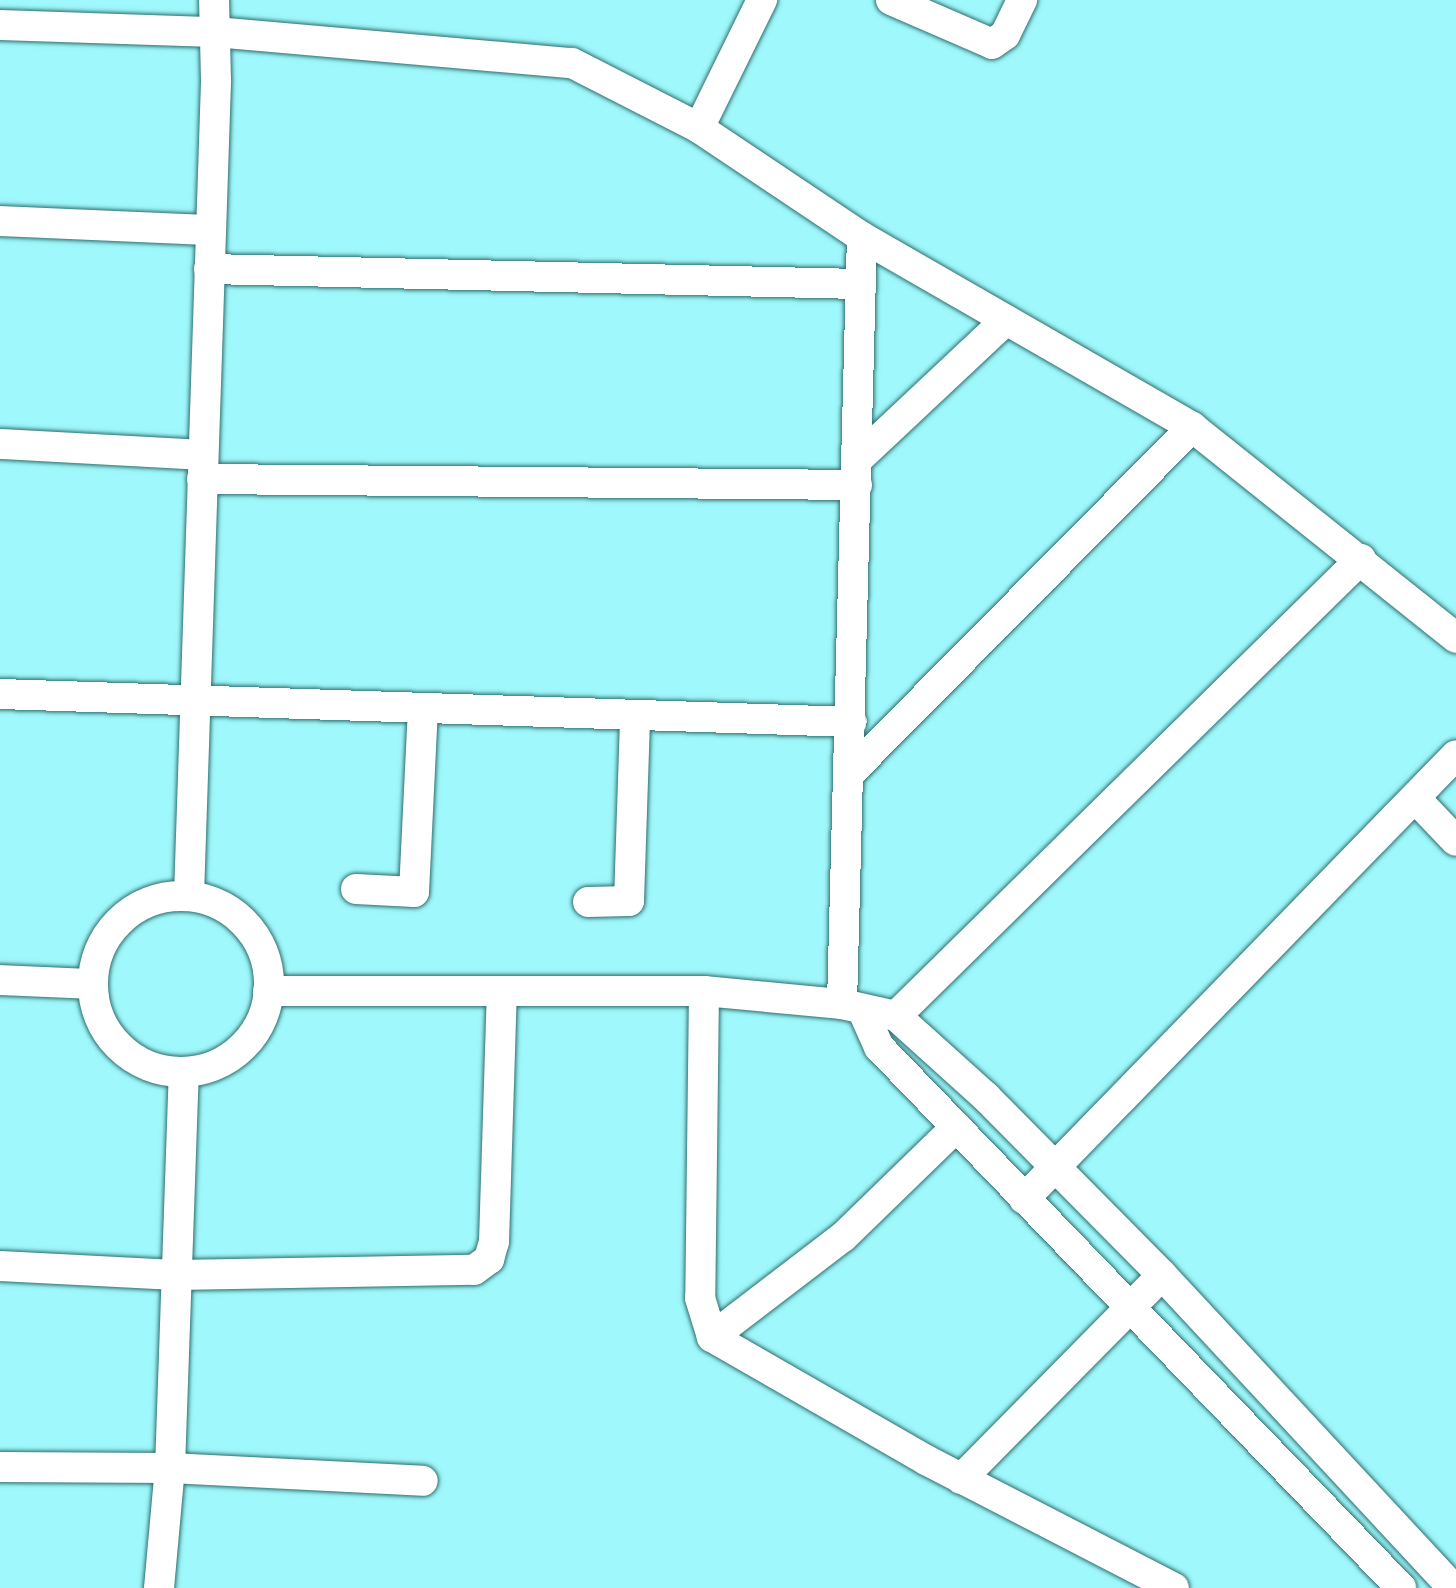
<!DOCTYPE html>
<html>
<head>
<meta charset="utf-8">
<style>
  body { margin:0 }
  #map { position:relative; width:1456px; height:1588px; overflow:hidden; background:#9ff8fb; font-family:Commissioner,sans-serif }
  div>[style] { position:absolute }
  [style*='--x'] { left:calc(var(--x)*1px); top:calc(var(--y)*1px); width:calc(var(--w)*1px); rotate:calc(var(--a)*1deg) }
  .roads { filter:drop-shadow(0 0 2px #2e6e6f) drop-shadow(0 0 2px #2e6e6f) }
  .street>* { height:30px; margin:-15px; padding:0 15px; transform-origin:15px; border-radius:15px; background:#fff }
  .street>.ring { margin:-15px; padding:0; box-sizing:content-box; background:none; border:30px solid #fff; border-radius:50% }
  span { translate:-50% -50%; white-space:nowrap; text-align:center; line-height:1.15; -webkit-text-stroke:6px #fff; paint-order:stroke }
</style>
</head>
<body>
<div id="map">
  <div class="roads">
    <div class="street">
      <div style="--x:891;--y:0;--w:110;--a:23.5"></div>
      <div style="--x:992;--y:44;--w:16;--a:-35"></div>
      <div style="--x:1005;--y:35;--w:39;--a:-64"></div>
      <div style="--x:0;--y:25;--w:215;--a:1.9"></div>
      <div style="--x:215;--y:32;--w:358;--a:5"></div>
      <div style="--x:572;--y:63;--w:143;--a:27.1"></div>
      <div style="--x:699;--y:128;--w:196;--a:33.8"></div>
      <div style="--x:862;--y:237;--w:381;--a:29.9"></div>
      <div style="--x:1192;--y:427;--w:338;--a:38.6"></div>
      <div style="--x:699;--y:128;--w:143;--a:-63.8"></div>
      <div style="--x:0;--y:221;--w:210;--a:2.5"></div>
      <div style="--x:209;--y:269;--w:652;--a:1.32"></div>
      <div style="--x:0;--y:444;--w:203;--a:3.1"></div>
      <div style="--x:858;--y:459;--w:203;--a:-43.2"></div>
      <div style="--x:202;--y:479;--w:655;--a:0.52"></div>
      <div style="--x:0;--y:694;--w:852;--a:1.88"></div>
      <div style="--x:851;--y:772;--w:485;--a:-45.3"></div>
      <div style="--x:1415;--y:798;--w:59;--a:46.4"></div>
      <div style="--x:356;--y:889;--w:58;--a:3"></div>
      <div style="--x:414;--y:892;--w:183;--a:-87.2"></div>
      <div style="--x:189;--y:896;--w:816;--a:-88.1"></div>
      <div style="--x:216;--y:80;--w:80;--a:-91.4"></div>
      <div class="ring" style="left:93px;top:896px;width:146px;height:146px"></div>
      <div style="--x:588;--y:902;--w:41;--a:-1.4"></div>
      <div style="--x:629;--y:901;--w:185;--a:-88.1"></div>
      <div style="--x:0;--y:980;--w:91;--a:2.5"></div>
      <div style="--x:268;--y:991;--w:436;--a:0"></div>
      <div style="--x:704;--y:991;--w:139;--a:5.4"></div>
      <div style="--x:842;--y:1004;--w:55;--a:12.5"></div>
      <div style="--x:896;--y:1016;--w:121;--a:42"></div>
      <div style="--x:986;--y:1097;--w:250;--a:45.3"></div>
      <div style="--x:1162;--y:1275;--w:427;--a:47.1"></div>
      <div style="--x:704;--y:991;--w:307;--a:90.7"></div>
      <div style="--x:700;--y:1298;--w:41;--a:72.9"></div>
      <div style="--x:712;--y:1337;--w:247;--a:29.9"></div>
      <div style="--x:926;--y:1460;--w:279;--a:27.3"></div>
      <div style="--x:842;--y:1004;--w:767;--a:-88.51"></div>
      <div style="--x:862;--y:1009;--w:42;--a:65.9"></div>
      <div style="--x:879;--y:1047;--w:752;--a:46.02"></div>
      <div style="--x:896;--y:1016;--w:652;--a:-44.5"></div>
      <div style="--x:1024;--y:1199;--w:619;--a:-45.78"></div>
      <div style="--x:0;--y:1266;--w:176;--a:2.9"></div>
      <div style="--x:176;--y:1275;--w:298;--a:-1"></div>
      <div style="--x:474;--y:1270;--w:19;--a:-36"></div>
      <div style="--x:489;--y:1259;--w:18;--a:-74"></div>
      <div style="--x:494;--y:1242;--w:251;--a:-88.2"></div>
      <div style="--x:712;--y:1337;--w:165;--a:-37.4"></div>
      <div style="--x:843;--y:1237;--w:158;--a:-44.2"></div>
      <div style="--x:0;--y:1467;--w:170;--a:0.3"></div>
      <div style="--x:170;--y:1468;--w:253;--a:2.9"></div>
      <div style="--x:961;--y:1479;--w:286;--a:-45.4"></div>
      <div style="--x:159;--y:1588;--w:121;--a:-84.8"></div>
      <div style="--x:170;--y:1468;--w:396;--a:-88"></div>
    </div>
  </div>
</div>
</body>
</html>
